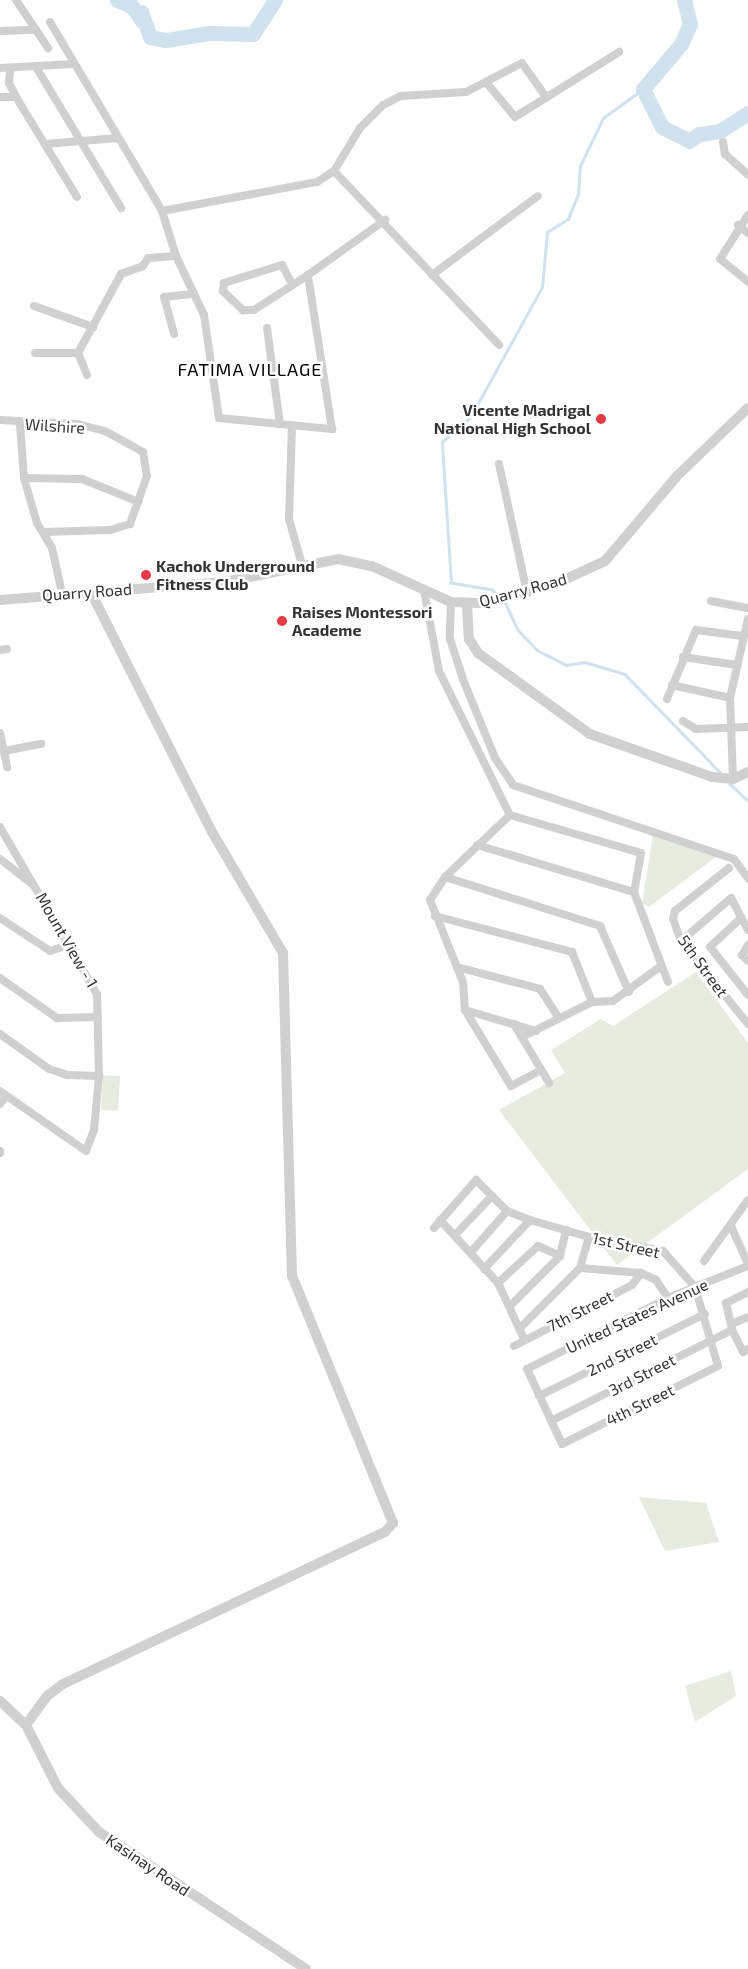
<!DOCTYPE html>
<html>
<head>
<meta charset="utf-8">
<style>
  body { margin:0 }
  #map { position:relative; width:748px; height:1969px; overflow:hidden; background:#fff; font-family:"Exo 2",sans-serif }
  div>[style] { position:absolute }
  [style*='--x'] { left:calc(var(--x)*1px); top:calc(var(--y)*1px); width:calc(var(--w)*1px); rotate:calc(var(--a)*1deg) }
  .green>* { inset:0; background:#e6ecdf; transform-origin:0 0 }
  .stream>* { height:2.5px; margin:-1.25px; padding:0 1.25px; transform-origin:1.25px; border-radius:1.25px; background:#cfe2ee }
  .river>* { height:15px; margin:-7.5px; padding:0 7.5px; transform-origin:7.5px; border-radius:7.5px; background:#cfe2ee }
  .minor>* { height:8px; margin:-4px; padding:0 4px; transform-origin:4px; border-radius:4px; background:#d0d0d0 }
  .tertiary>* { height:10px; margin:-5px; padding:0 5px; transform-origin:5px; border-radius:5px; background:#d0d0d0 }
  .dots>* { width:14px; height:14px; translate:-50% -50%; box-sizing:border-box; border:2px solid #fff; border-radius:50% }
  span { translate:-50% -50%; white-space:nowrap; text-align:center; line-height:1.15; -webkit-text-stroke:5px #fff; paint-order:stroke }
  .poi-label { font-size:16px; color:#333; font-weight:700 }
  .right { translate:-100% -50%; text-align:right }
  .left { translate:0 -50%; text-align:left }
  .street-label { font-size:16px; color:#333 }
  .neighbourhood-label { font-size:18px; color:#000; letter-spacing:1px }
</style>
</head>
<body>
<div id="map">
  <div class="green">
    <div style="clip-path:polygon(653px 835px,716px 857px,649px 907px,642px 904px)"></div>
    <div style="clip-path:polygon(696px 972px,748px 1043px,748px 1169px,617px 1265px,499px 1110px,565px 1073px,551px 1050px,601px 1019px,613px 1026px)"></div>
    <div style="left:103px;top:1075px;width:17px;height:35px;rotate:3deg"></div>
    <div style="clip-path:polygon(639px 1497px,706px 1503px,719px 1542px,665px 1551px)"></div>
    <div style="clip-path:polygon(731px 1671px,736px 1696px,695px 1722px,685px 1686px)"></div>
  </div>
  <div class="stream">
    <div style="--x:499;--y:597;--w:10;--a:-135"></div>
    <div style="--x:492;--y:590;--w:42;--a:-170.3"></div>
    <div style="--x:451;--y:583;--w:141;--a:-93.7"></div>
    <div style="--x:442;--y:442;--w:37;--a:-41"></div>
    <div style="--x:470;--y:418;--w:149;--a:-61.2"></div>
    <div style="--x:542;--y:287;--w:55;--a:-84.8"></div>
    <div style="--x:547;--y:232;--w:25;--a:-32"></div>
    <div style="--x:568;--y:219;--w:27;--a:-68"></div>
    <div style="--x:578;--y:194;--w:28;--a:-86"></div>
    <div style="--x:580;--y:166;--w:53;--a:-64.4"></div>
    <div style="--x:603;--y:118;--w:49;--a:-35.9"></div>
    <div style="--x:505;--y:602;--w:31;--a:65"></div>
    <div style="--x:518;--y:630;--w:28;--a:46"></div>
    <div style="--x:537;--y:650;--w:33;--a:27"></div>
    <div style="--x:566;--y:665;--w:19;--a:-9"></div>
    <div style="--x:585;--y:662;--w:42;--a:16.7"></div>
    <div style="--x:625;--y:674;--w:139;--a:45.9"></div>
    <div style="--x:729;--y:783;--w:26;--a:43"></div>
  </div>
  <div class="river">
    <div style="--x:117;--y:0;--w:16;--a:22"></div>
    <div style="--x:132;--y:6;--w:18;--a:56"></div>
    <div style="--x:684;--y:0;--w:25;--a:76"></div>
    <div style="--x:690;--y:24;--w:22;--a:114"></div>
    <div style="--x:681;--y:44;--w:59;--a:130.2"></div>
    <div style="--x:643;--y:89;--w:42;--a:63.4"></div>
    <div style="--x:662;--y:127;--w:30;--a:27"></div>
    <div style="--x:689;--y:141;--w:12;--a:-35"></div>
    <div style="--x:699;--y:134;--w:21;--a:-8"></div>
    <div style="--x:720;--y:131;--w:33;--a:-33"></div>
    <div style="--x:142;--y:21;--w:9;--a:-96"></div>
    <div style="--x:141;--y:12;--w:27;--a:70"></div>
    <div style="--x:150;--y:37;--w:16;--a:11"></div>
    <div style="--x:166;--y:40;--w:44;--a:-9.2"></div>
    <div style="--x:209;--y:33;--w:44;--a:1.3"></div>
    <div style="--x:253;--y:34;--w:40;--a:-57.1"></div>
  </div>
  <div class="minor">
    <div style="--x:16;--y:0;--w:58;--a:56.3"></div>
    <div style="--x:50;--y:22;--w:220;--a:59.3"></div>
    <div style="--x:162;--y:211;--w:47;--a:72.7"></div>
    <div style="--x:176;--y:256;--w:65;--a:64.6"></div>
    <div style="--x:204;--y:315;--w:104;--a:81.7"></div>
    <div style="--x:219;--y:418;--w:114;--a:5.6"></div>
    <div style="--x:332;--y:429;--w:156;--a:-98.9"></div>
    <div style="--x:308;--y:275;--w:95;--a:-35.5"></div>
    <div style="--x:0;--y:31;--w:36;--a:-2"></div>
    <div style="--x:36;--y:67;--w:165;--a:58.9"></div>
    <div style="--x:0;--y:68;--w:73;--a:-3.1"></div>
    <div style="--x:10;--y:71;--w:12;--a:95"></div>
    <div style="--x:9;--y:83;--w:16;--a:63"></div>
    <div style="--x:16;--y:97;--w:117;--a:58.6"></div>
    <div style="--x:486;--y:82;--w:45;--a:50.4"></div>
    <div style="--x:515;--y:117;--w:123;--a:-32"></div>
    <div style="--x:0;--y:97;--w:16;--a:0"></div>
    <div style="--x:723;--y:142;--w:12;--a:81"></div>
    <div style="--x:725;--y:154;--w:31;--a:42"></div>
    <div style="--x:45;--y:144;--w:73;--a:-4.7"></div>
    <div style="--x:334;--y:171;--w:240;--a:46.5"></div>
    <div style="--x:162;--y:211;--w:158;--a:-10.6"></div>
    <div style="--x:317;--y:182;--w:20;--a:-33"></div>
    <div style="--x:334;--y:171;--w:50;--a:-58.8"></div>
    <div style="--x:360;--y:128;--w:33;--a:-45"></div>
    <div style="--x:383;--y:105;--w:20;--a:-27"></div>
    <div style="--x:401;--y:96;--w:65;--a:-3.5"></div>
    <div style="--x:466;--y:92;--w:63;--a:-27.4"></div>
    <div style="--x:522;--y:63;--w:42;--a:54.8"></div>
    <div style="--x:748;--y:215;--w:52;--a:122.5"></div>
    <div style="--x:720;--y:259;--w:36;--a:39"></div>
    <div style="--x:738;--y:225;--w:13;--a:39"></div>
    <div style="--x:432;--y:275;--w:132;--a:-36.7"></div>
    <div style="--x:291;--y:282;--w:19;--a:-118"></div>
    <div style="--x:282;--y:265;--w:61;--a:162.8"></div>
    <div style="--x:224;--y:283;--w:8;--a:97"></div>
    <div style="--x:223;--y:291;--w:28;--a:44"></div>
    <div style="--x:243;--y:310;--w:11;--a:0"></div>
    <div style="--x:254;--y:310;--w:64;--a:-32.9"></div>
    <div style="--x:34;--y:306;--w:63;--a:19.6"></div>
    <div style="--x:267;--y:328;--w:97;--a:82.3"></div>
    <div style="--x:174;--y:334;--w:38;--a:-105"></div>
    <div style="--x:164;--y:297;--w:30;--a:-6"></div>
    <div style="--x:35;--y:353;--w:43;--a:0"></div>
    <div style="--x:87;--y:375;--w:24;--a:-112"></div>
    <div style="--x:78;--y:353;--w:90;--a:-61.4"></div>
    <div style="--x:121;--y:274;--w:23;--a:-20"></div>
    <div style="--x:143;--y:266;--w:9;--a:-58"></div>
    <div style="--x:148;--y:258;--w:28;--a:-4"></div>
    <div style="--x:0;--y:420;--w:78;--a:2.9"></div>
    <div style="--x:78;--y:424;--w:28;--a:15"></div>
    <div style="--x:105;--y:431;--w:43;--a:28.9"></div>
    <div style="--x:143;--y:452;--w:24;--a:81"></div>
    <div style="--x:147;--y:476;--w:51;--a:109.5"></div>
    <div style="--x:130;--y:524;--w:21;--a:163"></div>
    <div style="--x:110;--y:530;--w:66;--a:178.3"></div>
    <div style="--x:20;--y:424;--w:54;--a:85.8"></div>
    <div style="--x:24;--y:478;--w:47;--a:73.9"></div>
    <div style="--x:37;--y:523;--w:29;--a:59"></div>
    <div style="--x:52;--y:548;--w:46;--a:77.5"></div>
    <div style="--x:292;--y:425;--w:94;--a:91.8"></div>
    <div style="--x:289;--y:519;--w:48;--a:74.2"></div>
    <div style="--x:499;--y:464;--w:131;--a:77.7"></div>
    <div style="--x:24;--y:478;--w:58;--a:1"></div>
    <div style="--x:82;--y:479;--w:61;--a:22"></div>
    <div style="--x:424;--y:590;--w:82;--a:79.5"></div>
    <div style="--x:439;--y:671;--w:161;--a:63.8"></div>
    <div style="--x:510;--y:815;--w:136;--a:16.2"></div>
    <div style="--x:641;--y:853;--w:40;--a:100"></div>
    <div style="--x:634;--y:892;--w:96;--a:69.3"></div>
    <div style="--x:711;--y:601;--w:38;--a:11"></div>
    <div style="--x:451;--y:602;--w:37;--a:92"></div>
    <div style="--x:450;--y:639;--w:40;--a:72"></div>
    <div style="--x:462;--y:677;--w:87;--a:67.8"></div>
    <div style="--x:495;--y:758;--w:32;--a:56"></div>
    <div style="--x:513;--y:785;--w:233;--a:18.5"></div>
    <div style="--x:734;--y:859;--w:24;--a:54"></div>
    <div style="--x:0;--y:650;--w:7;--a:-8"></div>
    <div style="--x:683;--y:657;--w:54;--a:8.6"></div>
    <div style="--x:672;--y:685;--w:59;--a:12.6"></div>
    <div style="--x:667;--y:699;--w:75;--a:-67.2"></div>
    <div style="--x:696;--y:630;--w:47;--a:7.3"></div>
    <div style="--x:683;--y:721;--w:15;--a:32"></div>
    <div style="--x:696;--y:729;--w:52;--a:-2.2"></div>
    <div style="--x:0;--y:733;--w:35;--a:78"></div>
    <div style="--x:4;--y:751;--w:38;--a:-11"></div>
    <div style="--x:733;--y:779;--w:81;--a:-92.1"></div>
    <div style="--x:730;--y:698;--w:81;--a:-77.2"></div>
    <div style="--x:510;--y:815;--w:90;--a:136.4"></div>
    <div style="--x:445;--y:877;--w:27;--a:123"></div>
    <div style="--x:430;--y:900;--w:88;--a:68.1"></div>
    <div style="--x:463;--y:982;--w:28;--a:86"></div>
    <div style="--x:465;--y:1010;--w:89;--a:58.8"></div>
    <div style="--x:511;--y:1086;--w:34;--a:-28"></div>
    <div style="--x:0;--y:827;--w:193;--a:59.9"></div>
    <div style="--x:97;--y:994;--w:82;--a:88.6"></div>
    <div style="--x:99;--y:1076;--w:54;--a:95.3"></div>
    <div style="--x:94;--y:1130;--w:22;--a:111"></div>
    <div style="--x:86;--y:1151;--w:105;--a:-145.1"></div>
    <div style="--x:477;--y:845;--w:164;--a:16.7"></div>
    <div style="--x:0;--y:859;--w:41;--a:38"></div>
    <div style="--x:729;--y:868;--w:69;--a:141.5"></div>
    <div style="--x:675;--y:911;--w:8;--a:104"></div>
    <div style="--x:673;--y:919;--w:23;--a:70"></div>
    <div style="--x:681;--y:941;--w:107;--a:51.1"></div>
    <div style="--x:445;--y:877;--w:163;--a:17.5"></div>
    <div style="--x:600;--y:926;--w:72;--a:66.3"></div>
    <div style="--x:435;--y:916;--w:142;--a:14.7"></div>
    <div style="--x:572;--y:952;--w:54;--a:68.2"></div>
    <div style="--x:0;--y:918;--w:60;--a:33.4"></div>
    <div style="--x:50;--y:951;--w:22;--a:-18"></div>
    <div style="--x:741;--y:918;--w:42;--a:136.9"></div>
    <div style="--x:710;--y:947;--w:61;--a:51.6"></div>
    <div style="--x:681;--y:941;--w:66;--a:-40.7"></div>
    <div style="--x:731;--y:898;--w:36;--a:62"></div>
    <div style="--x:748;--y:945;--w:12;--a:121"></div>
    <div style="--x:742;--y:955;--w:8;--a:45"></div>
    <div style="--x:457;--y:967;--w:86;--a:14.8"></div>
    <div style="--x:540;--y:989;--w:35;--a:57"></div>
    <div style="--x:0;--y:978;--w:70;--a:35.1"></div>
    <div style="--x:57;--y:1018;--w:41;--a:-1.4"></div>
    <div style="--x:465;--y:1010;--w:74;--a:16.5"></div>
    <div style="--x:514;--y:1024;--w:69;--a:59.3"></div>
    <div style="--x:0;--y:1034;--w:60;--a:35.5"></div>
    <div style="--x:49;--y:1069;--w:19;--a:18"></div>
    <div style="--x:67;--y:1075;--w:32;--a:2"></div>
    <div style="--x:522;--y:1037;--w:78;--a:-26.6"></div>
    <div style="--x:592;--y:1002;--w:21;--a:-3"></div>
    <div style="--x:613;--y:1001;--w:59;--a:-36.1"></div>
    <div style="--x:0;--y:1104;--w:10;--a:-53"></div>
    <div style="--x:0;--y:1151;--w:2;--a:90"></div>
    <div style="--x:440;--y:1220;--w:86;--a:47.4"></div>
    <div style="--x:498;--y:1283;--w:62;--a:65.1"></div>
    <div style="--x:731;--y:1226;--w:42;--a:65.9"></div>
    <div style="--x:434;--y:1228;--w:64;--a:-48.8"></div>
    <div style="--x:476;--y:1180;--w:44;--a:45"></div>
    <div style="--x:507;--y:1211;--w:25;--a:21"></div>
    <div style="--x:530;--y:1220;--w:61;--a:16.1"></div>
    <div style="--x:589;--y:1237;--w:75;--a:10.7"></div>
    <div style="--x:663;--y:1251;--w:48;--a:48.4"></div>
    <div style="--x:695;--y:1287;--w:82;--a:73.8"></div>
    <div style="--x:718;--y:1366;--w:174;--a:153.4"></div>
    <div style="--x:562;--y:1444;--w:83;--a:-115"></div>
    <div style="--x:527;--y:1369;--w:158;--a:-26.7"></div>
    <div style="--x:668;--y:1298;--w:29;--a:-22"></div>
    <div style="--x:695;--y:1287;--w:57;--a:-21.6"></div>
    <div style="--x:455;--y:1235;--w:54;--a:-46.5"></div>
    <div style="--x:471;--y:1252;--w:55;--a:-48.7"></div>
    <div style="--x:704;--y:1261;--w:75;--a:-54.2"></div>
    <div style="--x:580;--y:1268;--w:61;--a:4.7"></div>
    <div style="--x:641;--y:1273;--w:17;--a:25"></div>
    <div style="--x:656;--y:1280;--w:22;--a:56"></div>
    <div style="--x:484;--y:1269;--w:67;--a:-46.8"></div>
    <div style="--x:498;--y:1283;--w:54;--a:-42.8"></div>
    <div style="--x:538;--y:1246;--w:24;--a:24"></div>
    <div style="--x:748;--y:1292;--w:25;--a:153"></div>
    <div style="--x:726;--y:1303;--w:28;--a:77"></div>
    <div style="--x:732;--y:1330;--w:25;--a:63"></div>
    <div style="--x:743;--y:1352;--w:6;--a:-31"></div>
    <div style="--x:511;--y:1305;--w:69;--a:-45"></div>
    <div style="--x:560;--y:1256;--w:27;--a:-77"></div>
    <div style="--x:731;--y:1324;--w:18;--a:-22"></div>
    <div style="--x:520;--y:1328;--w:85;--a:-45"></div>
    <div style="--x:580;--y:1268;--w:32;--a:-74"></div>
    <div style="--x:514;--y:1346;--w:133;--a:-27.3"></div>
    <div style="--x:632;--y:1285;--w:15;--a:-53"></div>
    <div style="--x:539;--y:1396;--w:185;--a:-26.3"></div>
    <div style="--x:551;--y:1421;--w:203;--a:-26.7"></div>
  </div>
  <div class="tertiary">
    <div style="--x:0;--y:600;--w:226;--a:-4.6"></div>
    <div style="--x:225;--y:582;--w:115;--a:-11.5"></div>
    <div style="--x:338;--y:559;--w:35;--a:12"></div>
    <div style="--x:372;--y:566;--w:87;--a:24.5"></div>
    <div style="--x:451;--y:602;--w:34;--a:2"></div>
    <div style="--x:485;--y:603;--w:70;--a:-14.8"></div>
    <div style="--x:553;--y:585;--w:57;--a:-24.8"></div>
    <div style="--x:605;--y:561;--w:111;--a:-49.7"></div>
    <div style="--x:677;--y:476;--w:98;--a:-43.8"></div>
    <div style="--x:467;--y:604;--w:35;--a:87"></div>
    <div style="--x:469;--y:639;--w:17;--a:57"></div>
    <div style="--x:478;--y:653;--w:138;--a:35.9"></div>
    <div style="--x:590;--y:734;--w:129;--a:19.4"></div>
    <div style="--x:712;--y:777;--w:21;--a:5"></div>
    <div style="--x:733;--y:779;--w:17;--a:-25"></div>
    <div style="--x:0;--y:1701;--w:35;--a:43"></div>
    <div style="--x:26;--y:1725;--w:71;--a:63.1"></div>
    <div style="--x:58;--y:1788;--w:60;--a:47"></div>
    <div style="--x:99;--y:1832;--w:248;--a:33.5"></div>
    <div style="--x:26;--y:1725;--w:36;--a:-54"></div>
    <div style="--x:47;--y:1696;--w:20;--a:-37"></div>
    <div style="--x:63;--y:1684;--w:356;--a:-25.3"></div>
    <div style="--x:385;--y:1532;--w:12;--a:-48"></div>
    <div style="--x:393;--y:1523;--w:267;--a:-112.2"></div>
    <div style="--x:292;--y:1276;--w:323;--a:-91.6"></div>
    <div style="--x:283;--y:953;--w:140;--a:-120.4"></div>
    <div style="--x:212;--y:832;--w:269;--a:-116.8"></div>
  </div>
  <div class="dots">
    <div style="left:601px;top:419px;background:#e63946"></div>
    <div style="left:146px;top:575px;background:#e63946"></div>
    <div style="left:282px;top:621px;background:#e63946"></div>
  </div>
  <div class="poi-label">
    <span class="right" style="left:591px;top:419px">Vicente Madrigal<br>National High School</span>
    <span class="left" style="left:156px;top:575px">Kachok Underground<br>Fitness Club</span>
    <span class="left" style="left:292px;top:621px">Raises Montessori<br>Academe</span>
  </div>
  <div class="street-label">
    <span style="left:55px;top:426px;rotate:4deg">Wilshire</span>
    <span style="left:523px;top:590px;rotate:-15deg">Quarry Road</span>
    <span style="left:87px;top:592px;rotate:-4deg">Quarry Road</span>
    <span style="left:67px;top:940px;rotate:60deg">Mount View - 1</span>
    <span style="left:703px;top:966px;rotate:54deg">5th Street</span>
    <span style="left:626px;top:1245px;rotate:13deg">1st Street</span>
    <span style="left:580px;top:1311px;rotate:-27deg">7th Street</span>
    <span style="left:637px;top:1316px;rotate:-25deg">United States Avenue</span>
    <span style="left:622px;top:1355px;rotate:-26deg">2nd Street</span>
    <span style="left:642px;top:1375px;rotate:-27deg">3rd Street</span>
    <span style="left:640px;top:1405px;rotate:-26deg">4th Street</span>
    <span style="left:148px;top:1865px;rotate:34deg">Kasinay Road</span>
  </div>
  <div class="neighbourhood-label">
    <span style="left:250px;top:369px">FATIMA VILLAGE</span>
  </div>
</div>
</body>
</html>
